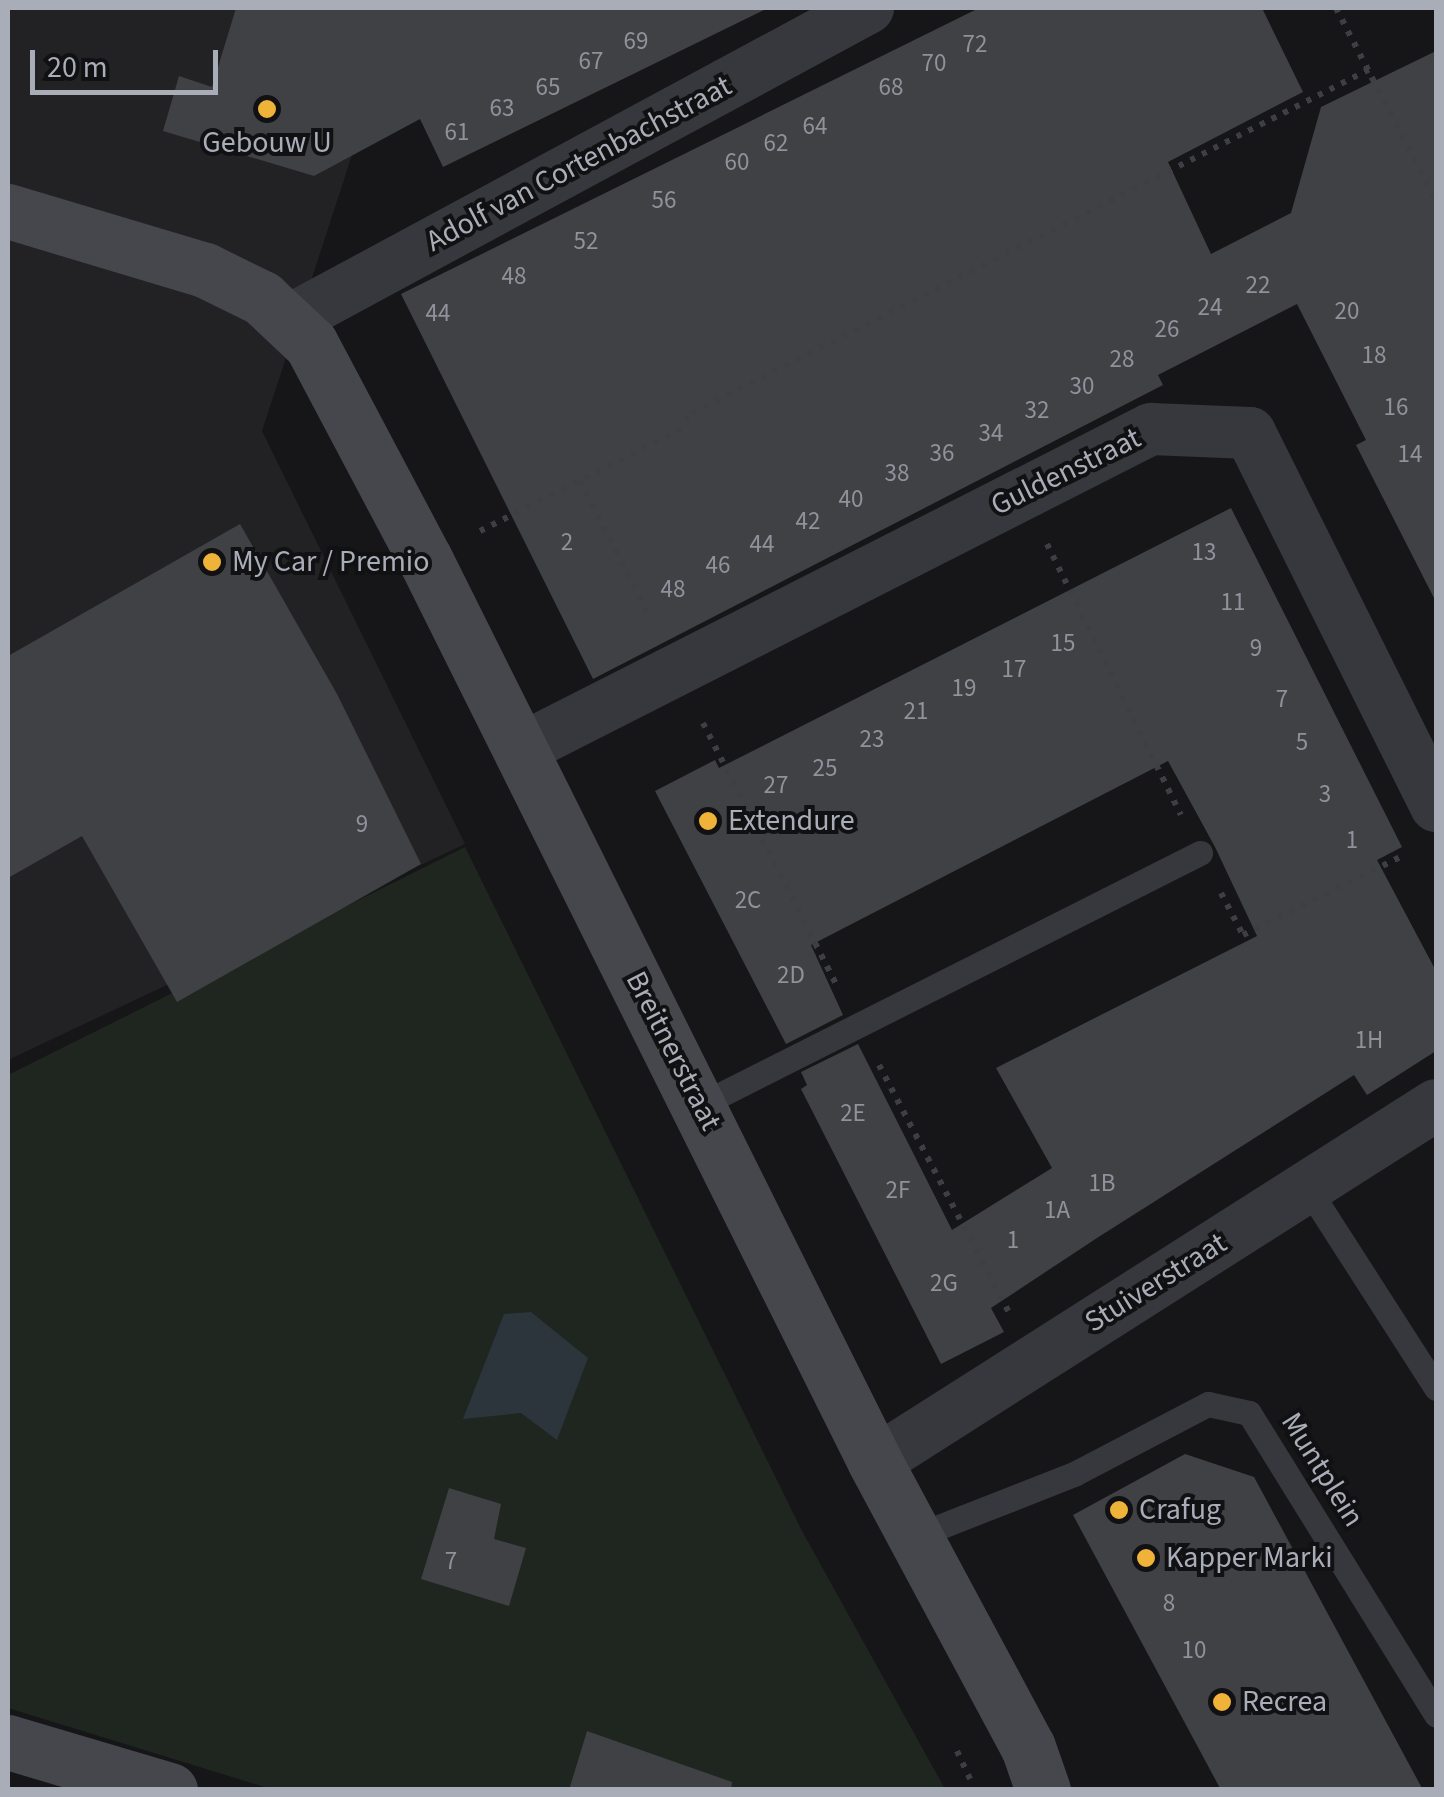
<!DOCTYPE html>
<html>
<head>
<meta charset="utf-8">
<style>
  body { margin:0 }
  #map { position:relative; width:1444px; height:1797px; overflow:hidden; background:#161618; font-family:"Source Sans 3",sans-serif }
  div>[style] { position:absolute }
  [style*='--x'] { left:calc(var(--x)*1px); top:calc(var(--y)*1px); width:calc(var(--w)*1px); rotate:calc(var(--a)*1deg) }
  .built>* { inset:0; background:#222225 }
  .green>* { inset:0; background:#1e261f }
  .water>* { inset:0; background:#2c353c }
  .building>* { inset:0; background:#404145 }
  .path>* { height:6px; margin-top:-3px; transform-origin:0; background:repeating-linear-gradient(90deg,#3d3f44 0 5px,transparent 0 13px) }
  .lane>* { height:25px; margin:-12.5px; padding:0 12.5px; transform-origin:12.5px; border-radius:12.5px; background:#37383d }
  .street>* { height:52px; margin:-26px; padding:0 26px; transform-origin:26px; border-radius:26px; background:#37383d }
  .secondary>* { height:55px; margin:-27.5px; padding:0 27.5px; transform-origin:27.5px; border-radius:27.5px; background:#45474d }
  .dots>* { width:28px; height:28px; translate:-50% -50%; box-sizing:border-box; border:5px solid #111113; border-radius:50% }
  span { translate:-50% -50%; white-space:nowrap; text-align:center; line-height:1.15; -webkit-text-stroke:8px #111113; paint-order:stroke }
  .number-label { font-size:25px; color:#8f929b }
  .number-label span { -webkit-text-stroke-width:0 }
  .poi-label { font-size:30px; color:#a9adb8 }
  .left { translate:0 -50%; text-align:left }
  .street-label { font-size:30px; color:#a9adb8 }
  .frame { position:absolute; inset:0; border:10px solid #a9adb8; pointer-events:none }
  .scale { position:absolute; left:30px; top:50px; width:188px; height:45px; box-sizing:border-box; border:5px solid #a9adb8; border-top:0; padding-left:12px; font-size:30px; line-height:35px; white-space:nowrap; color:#a9adb8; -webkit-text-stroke:8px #111113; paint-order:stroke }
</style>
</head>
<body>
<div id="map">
  <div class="built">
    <div style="clip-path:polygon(8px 8px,400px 8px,262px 431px,465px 844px,8px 1060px)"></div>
  </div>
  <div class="green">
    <div style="clip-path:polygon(465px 847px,802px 1531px,945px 1789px,271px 1789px,8px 1708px,8px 1075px)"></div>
  </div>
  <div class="water">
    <div style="clip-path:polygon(531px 1312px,588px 1358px,557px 1440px,521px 1413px,463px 1419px,504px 1314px)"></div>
  </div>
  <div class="building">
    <div style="clip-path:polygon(236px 8px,768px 8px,443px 167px,420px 119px,314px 176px,163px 131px,179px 76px,212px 87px)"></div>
    <div style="clip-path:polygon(979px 8px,1262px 8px,1303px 92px,1168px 162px,1211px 254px,1291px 213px,1321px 107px,1436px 51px,1436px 602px,1356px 445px,1366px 440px,1297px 304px,1158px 375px,1163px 385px,593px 679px,401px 294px)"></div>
    <div style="clip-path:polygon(1231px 508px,1402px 847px,1377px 860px,1436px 971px,1436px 1051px,1367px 1095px,1354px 1075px,1097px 1238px,991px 1308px,1004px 1332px,941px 1364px,801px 1089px,807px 1085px,801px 1072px,858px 1044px,952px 1230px,1052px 1168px,996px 1068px,1257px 936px,1215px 847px,1168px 761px,811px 945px,843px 1015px,786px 1044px,655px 791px,715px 760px,719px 768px)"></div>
    <div style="clip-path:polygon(240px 524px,337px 694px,421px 864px,177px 1002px,82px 836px,8px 878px,8px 656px)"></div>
    <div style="clip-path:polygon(1185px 1454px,1254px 1477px,1423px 1790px,1221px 1790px,1073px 1515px)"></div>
    <div style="clip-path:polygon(449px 1488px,501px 1504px,494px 1539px,526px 1548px,509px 1606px,421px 1579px)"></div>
    <div style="clip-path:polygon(587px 1731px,732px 1782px,731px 1790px,569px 1790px)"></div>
  </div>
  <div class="path">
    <div style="--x:1336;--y:8;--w:218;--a:62.7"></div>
    <div style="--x:580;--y:480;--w:155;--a:63.1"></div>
    <div style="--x:480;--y:531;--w:222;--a:-26.8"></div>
    <div style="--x:678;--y:431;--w:23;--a:-52"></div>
    <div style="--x:692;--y:413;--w:760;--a:-26.9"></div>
    <div style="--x:1047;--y:544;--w:302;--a:63.7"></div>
    <div style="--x:703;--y:723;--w:297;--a:63"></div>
    <div style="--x:1221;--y:893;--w:47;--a:62.4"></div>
    <div style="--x:1243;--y:935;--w:180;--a:-26.4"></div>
    <div style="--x:879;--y:1065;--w:278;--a:62.3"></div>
    <div style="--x:957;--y:1751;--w:38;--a:65"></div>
  </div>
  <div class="lane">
    <div style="--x:700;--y:1105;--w:560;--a:-26.75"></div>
    <div style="--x:1307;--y:1187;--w:239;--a:57.3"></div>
    <div style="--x:916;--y:1536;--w:170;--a:-21.4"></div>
    <div style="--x:1074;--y:1474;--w:151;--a:-27.6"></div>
    <div style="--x:1208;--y:1404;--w:42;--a:12.4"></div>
    <div style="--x:1249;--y:1413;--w:355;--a:58.2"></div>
  </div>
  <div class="street">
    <div style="--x:290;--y:320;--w:657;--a:-28.36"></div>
    <div style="--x:521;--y:749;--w:707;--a:-26.93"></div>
    <div style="--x:1151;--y:429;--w:99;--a:2.3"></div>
    <div style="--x:1250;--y:433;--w:417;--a:63.5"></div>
    <div style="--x:875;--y:1462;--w:665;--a:-32.47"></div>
  </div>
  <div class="secondary">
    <div style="--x:8;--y:211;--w:206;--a:16.7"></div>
    <div style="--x:205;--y:270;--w:64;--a:26.2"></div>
    <div style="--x:262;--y:298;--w:67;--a:43.2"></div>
    <div style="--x:311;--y:344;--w:243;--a:62.1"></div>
    <div style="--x:425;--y:559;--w:1009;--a:63.51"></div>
    <div style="--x:875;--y:1462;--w:323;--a:61.8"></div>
    <div style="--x:1028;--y:1747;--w:46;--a:70.8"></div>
    <div style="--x:8;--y:1742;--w:169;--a:16.5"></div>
  </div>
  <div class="dots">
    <div style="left:267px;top:109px;background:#eeb338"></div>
    <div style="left:212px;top:562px;background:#eeb338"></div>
    <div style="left:708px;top:821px;background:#eeb338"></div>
    <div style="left:1119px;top:1510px;background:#eeb338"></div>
    <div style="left:1146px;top:1558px;background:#eeb338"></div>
    <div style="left:1222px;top:1702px;background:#eeb338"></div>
  </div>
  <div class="number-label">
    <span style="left:636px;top:41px">69</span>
    <span style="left:975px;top:44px">72</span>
    <span style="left:591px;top:61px">67</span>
    <span style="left:934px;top:63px">70</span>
    <span style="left:548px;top:87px">65</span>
    <span style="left:891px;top:87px">68</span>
    <span style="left:502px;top:108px">63</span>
    <span style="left:815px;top:126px">64</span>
    <span style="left:457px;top:132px">61</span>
    <span style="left:776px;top:143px">62</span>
    <span style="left:737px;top:162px">60</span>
    <span style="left:664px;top:200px">56</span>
    <span style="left:586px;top:241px">52</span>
    <span style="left:514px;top:276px">48</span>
    <span style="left:1258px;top:285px">22</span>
    <span style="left:1210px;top:307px">24</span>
    <span style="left:1347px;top:311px">20</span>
    <span style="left:438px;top:313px">44</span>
    <span style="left:1167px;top:329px">26</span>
    <span style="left:1374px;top:355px">18</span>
    <span style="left:1122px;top:359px">28</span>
    <span style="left:1082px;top:386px">30</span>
    <span style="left:1396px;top:407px">16</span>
    <span style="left:1037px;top:410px">32</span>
    <span style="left:991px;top:433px">34</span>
    <span style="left:942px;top:453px">36</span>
    <span style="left:1410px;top:454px">14</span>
    <span style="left:897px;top:473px">38</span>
    <span style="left:851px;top:499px">40</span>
    <span style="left:808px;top:521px">42</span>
    <span style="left:567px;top:542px">2</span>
    <span style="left:762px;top:544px">44</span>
    <span style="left:1204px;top:552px">13</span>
    <span style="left:718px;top:565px">46</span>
    <span style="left:673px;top:589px">48</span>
    <span style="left:1233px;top:602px">11</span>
    <span style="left:1063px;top:643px">15</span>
    <span style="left:1256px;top:648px">9</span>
    <span style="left:1014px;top:669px">17</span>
    <span style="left:964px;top:688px">19</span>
    <span style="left:1282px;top:699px">7</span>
    <span style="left:916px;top:711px">21</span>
    <span style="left:872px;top:739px">23</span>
    <span style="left:1302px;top:742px">5</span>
    <span style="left:825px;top:768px">25</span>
    <span style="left:776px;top:785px">27</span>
    <span style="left:1325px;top:794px">3</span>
    <span style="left:362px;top:824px">9</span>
    <span style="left:1352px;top:840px">1</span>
    <span style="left:748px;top:900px">2C</span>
    <span style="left:791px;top:975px">2D</span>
    <span style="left:1369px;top:1040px">1H</span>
    <span style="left:853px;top:1113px">2E</span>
    <span style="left:1102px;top:1183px">1B</span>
    <span style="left:898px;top:1190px">2F</span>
    <span style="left:1057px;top:1210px">1A</span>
    <span style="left:1013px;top:1240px">1</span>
    <span style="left:944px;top:1283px">2G</span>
    <span style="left:451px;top:1561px">7</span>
    <span style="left:1169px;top:1603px">8</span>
    <span style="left:1194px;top:1650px">10</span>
  </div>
  <div class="poi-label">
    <span style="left:267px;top:143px">Gebouw U</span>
    <span class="left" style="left:232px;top:562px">My Car / Premio</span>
    <span class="left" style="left:728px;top:821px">Extendure</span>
    <span class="left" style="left:1139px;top:1510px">Crafug</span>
    <span class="left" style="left:1166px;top:1558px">Kapper Marki</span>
    <span class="left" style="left:1242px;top:1702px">Recrea</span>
  </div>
  <div class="street-label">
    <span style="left:579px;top:164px;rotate:-28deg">Adolf van Cortenbachstraat</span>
    <span style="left:1066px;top:472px;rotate:-26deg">Guldenstraat</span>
    <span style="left:673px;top:1051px;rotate:63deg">Breitnerstraat</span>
    <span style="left:1156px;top:1283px;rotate:-32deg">Stuiverstraat</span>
    <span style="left:1322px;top:1470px;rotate:58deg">Muntplein</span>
  </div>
  <div class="frame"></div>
  <div class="scale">20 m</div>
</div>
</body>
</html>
